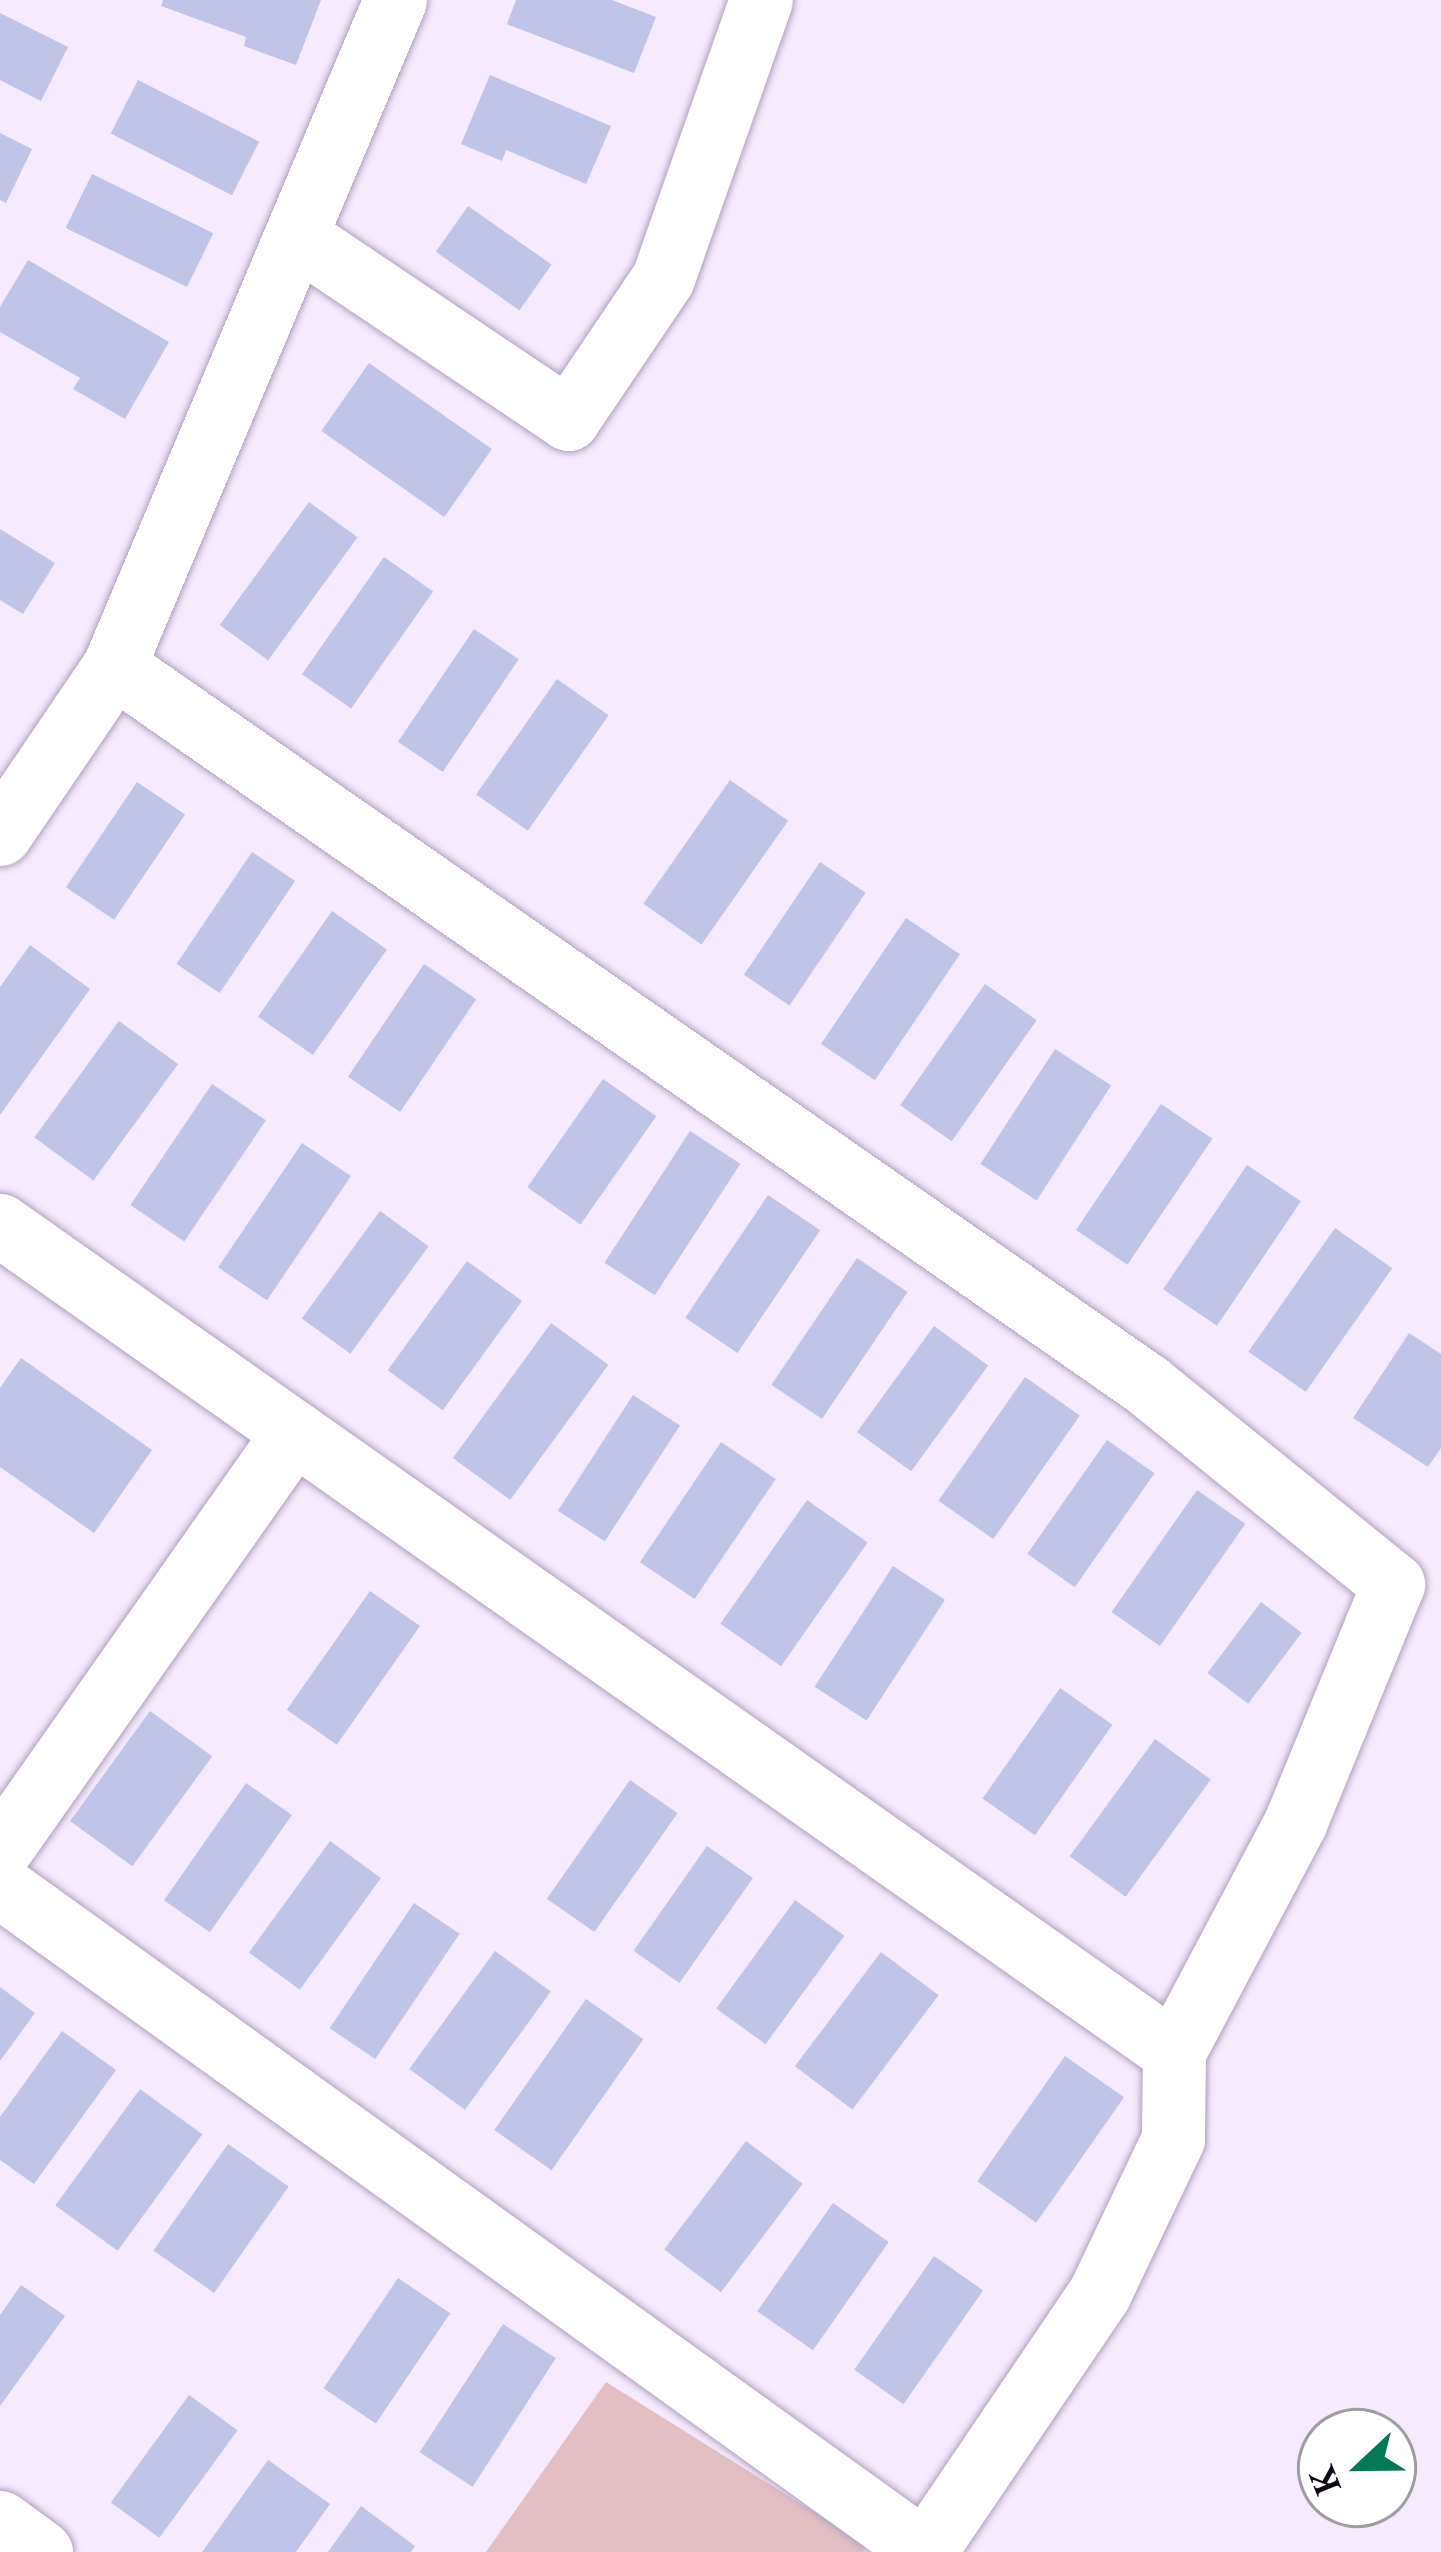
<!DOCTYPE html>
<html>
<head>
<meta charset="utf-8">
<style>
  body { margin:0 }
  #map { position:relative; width:1441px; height:2552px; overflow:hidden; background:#f5eafe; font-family:"Libre Baskerville",serif }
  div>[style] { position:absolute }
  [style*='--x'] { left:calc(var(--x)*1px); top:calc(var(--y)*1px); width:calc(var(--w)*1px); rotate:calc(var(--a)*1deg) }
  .green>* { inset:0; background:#e1bfc3 }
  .building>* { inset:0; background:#c0c4e6; transform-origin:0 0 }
  .roads { filter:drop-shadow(0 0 3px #b1a0bf) drop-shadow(0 0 3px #b1a0bf) }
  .minor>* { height:63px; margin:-31.5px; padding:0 31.5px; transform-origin:31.5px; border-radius:31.5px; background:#fff }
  span { translate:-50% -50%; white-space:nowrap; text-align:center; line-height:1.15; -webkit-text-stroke:9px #fff; paint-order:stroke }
  .north { position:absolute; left:1297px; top:2408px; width:120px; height:120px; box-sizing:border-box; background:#fff; border:3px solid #9f9da1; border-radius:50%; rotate:248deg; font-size:33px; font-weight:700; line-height:48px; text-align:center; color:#100a14 }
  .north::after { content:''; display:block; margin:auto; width:42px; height:54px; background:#057955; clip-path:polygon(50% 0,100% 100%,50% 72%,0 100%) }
</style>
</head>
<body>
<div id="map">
  <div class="green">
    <div style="clip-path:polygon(606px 2382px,867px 2545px,863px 2552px,486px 2552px)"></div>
  </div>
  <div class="building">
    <div style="clip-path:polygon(163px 0,321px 0,296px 65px,244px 46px,246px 37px,161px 6px)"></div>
    <div style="clip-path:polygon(516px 0,612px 0,656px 17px,634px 73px,507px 24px)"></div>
    <div style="clip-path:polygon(0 13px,68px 47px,41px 101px,0 80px)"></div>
    <div style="clip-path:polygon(490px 75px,611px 126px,586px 184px,506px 150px,502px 161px,461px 144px)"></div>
    <div style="left:138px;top:80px;width:136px;height:60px;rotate:27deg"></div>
    <div style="clip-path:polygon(0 133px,32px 149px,6px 203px,0 200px)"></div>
    <div style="left:92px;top:174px;width:135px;height:60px;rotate:26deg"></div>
    <div style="left:468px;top:206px;width:102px;height:56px;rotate:35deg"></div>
    <div style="clip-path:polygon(28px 260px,169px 342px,125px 419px,73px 389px,80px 378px,0 332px,0 307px)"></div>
    <div style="left:369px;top:363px;width:150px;height:83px;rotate:35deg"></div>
    <div style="left:309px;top:502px;width:60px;height:152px;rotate:36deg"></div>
    <div style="clip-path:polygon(0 529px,55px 563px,23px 614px,0 600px)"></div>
    <div style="left:384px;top:557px;width:60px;height:143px;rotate:35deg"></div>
    <div style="left:474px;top:629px;width:54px;height:136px;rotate:34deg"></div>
    <div style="left:557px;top:679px;width:63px;height:141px;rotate:35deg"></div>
    <div style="left:730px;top:780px;width:71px;height:151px;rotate:35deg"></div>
    <div style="left:137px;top:782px;width:58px;height:127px;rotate:34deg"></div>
    <div style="left:252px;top:852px;width:52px;height:135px;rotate:34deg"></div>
    <div style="left:820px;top:862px;width:55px;height:136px;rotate:34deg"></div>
    <div style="left:332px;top:911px;width:67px;height:129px;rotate:35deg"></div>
    <div style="left:906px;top:918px;width:65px;height:152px;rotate:34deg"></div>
    <div style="clip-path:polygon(30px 945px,90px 989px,0 1115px,0 987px)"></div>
    <div style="left:424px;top:964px;width:63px;height:136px;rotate:34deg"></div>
    <div style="left:985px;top:984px;width:63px;height:148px;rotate:35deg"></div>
    <div style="left:119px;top:1021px;width:73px;height:144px;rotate:36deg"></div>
    <div style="left:1055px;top:1049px;width:67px;height:137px;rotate:33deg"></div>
    <div style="left:603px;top:1079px;width:65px;height:132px;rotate:35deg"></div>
    <div style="left:212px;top:1084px;width:65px;height:146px;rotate:34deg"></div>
    <div style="left:1161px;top:1104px;width:62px;height:152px;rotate:34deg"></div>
    <div style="left:690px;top:1131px;width:60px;height:157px;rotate:33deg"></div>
    <div style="left:302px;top:1143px;width:59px;height:150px;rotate:34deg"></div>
    <div style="left:1247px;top:1165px;width:65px;height:150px;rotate:34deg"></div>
    <div style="left:768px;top:1195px;width:63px;height:148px;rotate:34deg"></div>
    <div style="left:380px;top:1211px;width:60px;height:133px;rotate:36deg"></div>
    <div style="left:1335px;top:1228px;width:70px;height:151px;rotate:35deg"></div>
    <div style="left:857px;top:1258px;width:61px;height:153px;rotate:34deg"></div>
    <div style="left:467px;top:1261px;width:68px;height:135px;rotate:36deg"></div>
    <div style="left:551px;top:1323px;width:71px;height:167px;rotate:36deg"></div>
    <div style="left:934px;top:1326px;width:67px;height:131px;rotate:36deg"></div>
    <div style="clip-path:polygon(1409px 1333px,1441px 1354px,1441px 1448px,1428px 1467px,1353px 1418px)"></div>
    <div style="clip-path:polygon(21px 1358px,152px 1450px,94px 1533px,0 1467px,0 1388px)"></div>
    <div style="left:1025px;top:1377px;width:67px;height:151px;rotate:35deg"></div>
    <div style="left:633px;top:1395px;width:56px;height:138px;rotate:33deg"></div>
    <div style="left:1107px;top:1440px;width:58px;height:139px;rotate:35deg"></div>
    <div style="left:721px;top:1442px;width:66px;height:145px;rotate:34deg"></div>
    <div style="left:1197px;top:1490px;width:59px;height:149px;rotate:35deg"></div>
    <div style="left:807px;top:1500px;width:74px;height:151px;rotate:35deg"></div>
    <div style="left:893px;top:1566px;width:62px;height:144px;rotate:33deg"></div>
    <div style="left:370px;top:1591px;width:61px;height:145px;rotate:35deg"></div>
    <div style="left:1261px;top:1602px;width:51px;height:89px;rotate:37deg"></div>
    <div style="left:1060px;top:1688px;width:64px;height:135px;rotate:35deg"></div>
    <div style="left:150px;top:1711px;width:77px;height:136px;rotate:36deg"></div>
    <div style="left:1155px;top:1739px;width:69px;height:145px;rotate:36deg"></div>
    <div style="left:630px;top:1780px;width:58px;height:145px;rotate:35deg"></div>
    <div style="left:246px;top:1783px;width:56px;height:143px;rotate:35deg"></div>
    <div style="left:330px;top:1841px;width:63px;height:138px;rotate:36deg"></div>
    <div style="left:707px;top:1846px;width:56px;height:128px;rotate:35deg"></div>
    <div style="left:795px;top:1900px;width:61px;height:134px;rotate:36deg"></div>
    <div style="left:414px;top:1903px;width:55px;height:151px;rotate:34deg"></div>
    <div style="left:495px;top:1951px;width:69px;height:146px;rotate:36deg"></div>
    <div style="left:881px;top:1952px;width:72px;height:143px;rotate:37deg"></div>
    <div style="clip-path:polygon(0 1987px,35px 2013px,0 2061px)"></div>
    <div style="left:586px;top:1999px;width:70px;height:160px;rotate:35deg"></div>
    <div style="clip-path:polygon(62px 2031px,116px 2070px,34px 2184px,0 2160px,0 2117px)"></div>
    <div style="left:1065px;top:2056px;width:72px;height:153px;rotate:35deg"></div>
    <div style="left:140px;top:2089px;width:77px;height:144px;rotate:36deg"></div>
    <div style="left:746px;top:2141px;width:71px;height:136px;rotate:37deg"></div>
    <div style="left:228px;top:2144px;width:74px;height:130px;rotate:35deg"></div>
    <div style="left:833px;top:2203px;width:68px;height:132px;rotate:35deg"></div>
    <div style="left:934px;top:2256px;width:60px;height:139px;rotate:35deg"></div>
    <div style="left:398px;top:2278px;width:63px;height:133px;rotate:34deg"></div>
    <div style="clip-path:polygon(21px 2285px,65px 2316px,0 2406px,0 2315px)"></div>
    <div style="left:503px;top:2324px;width:63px;height:153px;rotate:33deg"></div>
    <div style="left:189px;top:2395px;width:60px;height:133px;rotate:36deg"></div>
    <div style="clip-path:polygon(268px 2460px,330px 2504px,296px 2552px,202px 2552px)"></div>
    <div style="clip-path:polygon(361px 2506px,415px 2546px,411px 2552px,328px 2552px)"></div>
  </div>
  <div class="roads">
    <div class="minor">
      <div style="--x:296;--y:236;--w:328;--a:33.9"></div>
      <div style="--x:568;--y:419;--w:170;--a:-56"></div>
      <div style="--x:663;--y:278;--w:295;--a:-70.6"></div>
      <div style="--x:114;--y:666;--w:1257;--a:34.83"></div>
      <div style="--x:1146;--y:1384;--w:318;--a:39"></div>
      <div style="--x:1393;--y:1584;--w:258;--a:112.3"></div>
      <div style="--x:1295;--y:1823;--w:259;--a:117.9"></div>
      <div style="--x:0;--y:834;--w:203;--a:-55.8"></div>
      <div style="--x:114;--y:666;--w:723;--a:-67.12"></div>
      <div style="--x:0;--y:1225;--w:1436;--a:35.16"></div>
      <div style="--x:1174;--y:2052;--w:87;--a:90.7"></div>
      <div style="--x:1173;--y:2139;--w:172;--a:115.5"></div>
      <div style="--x:1099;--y:2294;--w:312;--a:124.1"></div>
      <div style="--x:0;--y:1850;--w:511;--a:-54.88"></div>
      <div style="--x:0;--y:1886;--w:1141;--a:35.72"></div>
      <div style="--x:0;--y:2522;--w:51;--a:36.2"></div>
    </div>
  </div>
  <div class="north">K</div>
</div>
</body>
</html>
